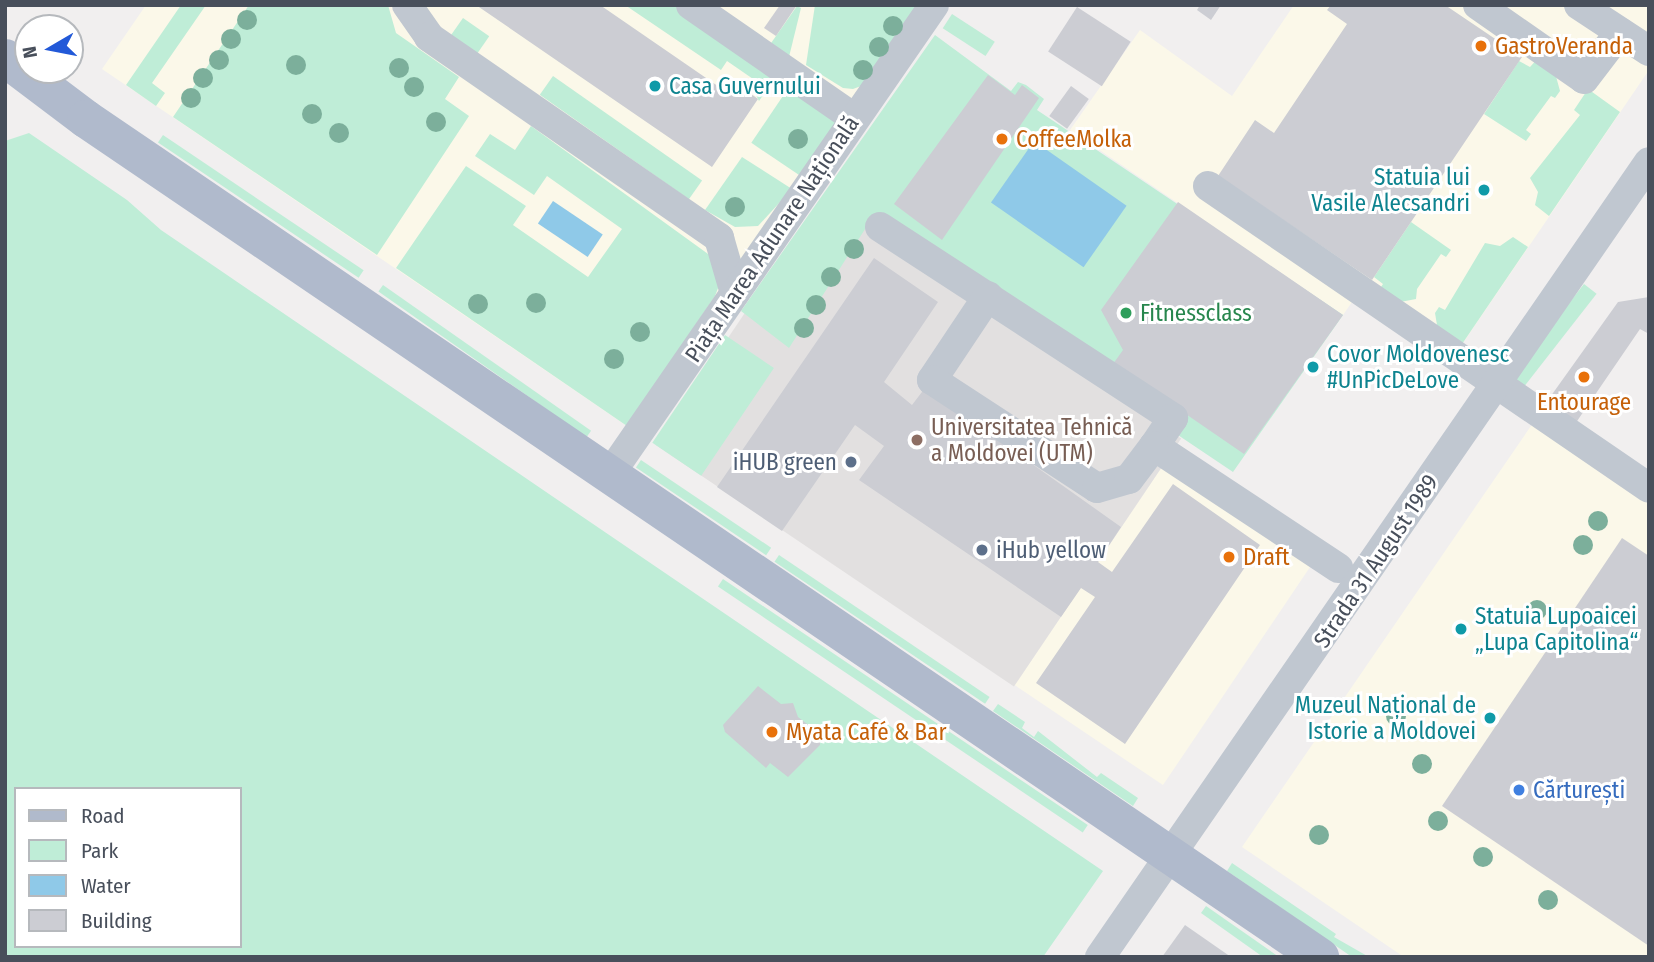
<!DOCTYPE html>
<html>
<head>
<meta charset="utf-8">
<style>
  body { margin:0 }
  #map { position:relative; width:1654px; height:962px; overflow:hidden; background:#f1efef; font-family:"Fira Sans Condensed",sans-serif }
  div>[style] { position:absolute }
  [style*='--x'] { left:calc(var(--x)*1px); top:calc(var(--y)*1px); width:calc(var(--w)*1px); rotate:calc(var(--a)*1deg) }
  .commercial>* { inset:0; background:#fbf8e9; transform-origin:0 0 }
  .education>* { inset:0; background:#e2e0e0; transform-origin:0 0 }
  .green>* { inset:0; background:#bfedd7; transform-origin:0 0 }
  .water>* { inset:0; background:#8fc9e8; transform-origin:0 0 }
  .building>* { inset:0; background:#cccdd3; transform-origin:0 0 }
  .minor>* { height:30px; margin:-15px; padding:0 15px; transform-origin:15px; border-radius:15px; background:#c0c7d0 }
  .major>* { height:38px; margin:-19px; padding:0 19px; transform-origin:19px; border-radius:19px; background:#b0bacc }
  .trees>* { width:20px; height:20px; margin:-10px; border-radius:50%; background:#7caf9b }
  .dots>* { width:19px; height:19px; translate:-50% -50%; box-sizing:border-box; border:4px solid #fff; border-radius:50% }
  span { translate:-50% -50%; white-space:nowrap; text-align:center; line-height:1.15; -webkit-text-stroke:6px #fff; paint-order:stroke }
  .food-label { font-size:23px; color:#c56008 }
  .left { translate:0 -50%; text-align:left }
  .culture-label { font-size:23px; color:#0d838f }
  .right { translate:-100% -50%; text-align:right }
  .street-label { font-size:23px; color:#484f5b }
  .leisure-label { font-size:23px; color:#27864d }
  .education-label { font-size:23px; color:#785e54 }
  .service-label { font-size:23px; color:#4e5e75 }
  .shop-label { font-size:23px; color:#366cbe }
  .frame { position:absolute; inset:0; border:7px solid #484f5b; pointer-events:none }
  .legend { position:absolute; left:14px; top:787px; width:228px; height:161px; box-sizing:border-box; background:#fff; border:2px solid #b6b9bd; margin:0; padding:9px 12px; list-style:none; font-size:21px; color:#484f5b }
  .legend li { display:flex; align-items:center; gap:14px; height:35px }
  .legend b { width:35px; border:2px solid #b6b9bd }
  .north { position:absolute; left:14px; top:14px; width:70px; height:70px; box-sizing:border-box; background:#fff; border:2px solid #b6b9bd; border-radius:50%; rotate:260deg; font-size:19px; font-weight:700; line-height:28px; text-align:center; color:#484f5b }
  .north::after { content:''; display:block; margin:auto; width:24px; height:32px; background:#2259d8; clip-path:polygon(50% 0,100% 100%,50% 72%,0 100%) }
</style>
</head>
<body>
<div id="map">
  <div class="commercial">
    <div style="clip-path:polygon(146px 5px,921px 5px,627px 426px,102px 69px)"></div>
    <div style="clip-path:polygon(1294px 5px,1649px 5px,1649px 70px,1448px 365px,1352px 302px,1343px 315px,1070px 130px,1140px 30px,1232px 96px)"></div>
    <div style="clip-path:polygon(1533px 423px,1649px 498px,1649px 957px,1404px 957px,1242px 847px)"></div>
    <div style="left:1165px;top:462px;width:179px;height:269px;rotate:34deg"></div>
  </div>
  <div class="education">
    <div style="left:823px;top:197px;width:432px;height:299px;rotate:34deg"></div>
  </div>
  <div class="green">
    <div style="clip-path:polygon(181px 5px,206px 5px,152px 83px,165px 93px,156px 106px,126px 85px)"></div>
    <div style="clip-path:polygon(249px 5px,388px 5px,396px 33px,459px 77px,445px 99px,469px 116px,377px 255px,173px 117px)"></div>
    <div style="clip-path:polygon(625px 5px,682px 5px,779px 72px,759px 101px,753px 89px,756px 81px,727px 61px,721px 70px)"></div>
    <div style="clip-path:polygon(815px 5px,921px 5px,861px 86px,853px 89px,843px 88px,806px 65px)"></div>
    <div style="clip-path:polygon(797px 6px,801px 8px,788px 61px,769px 46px)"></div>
    <div style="left:952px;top:14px;width:51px;height:17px;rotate:33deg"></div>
    <div style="left:463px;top:18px;width:32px;height:22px;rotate:35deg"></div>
    <div style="clip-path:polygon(935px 35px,1011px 91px,1018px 82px,1026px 85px,1044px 99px,1037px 110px,1343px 315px,1233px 472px,867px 226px,789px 348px,741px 311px)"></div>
    <div style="clip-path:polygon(1540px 56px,1554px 69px,1560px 91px,1555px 98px,1551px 96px,1526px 130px,1531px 134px,1526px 141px,1484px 114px,1519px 61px,1530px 67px)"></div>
    <div style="left:553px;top:76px;width:182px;height:23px;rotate:35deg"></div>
    <div style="left:791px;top:84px;width:63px;height:71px;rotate:34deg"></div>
    <div style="clip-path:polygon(1588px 89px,1620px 112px,1549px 216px,1535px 205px,1538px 192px,1530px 178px,1580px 115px,1574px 110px)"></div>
    <div style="clip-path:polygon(531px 126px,715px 259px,720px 283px,715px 296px,627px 426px,396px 268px,466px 166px,526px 206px,513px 225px,588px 277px,622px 229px,547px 176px,534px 195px,475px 156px,490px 134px,515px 150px)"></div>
    <div style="clip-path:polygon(evenodd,29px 133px,127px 200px,161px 230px,1103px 871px,1043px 957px,5px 957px,5px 141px,29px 133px,16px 789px,240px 789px,240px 946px,16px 946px,16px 789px)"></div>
    <div style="left:163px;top:135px;width:242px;height:9px;rotate:34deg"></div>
    <div style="clip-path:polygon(742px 157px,792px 189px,758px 226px,735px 227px,705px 210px)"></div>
    <div style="clip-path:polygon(1411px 222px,1451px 250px,1446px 257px,1441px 254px,1417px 289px,1416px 299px,1395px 303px,1377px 293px,1383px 284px,1374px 277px)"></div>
    <div style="clip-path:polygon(1513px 237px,1528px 247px,1458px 350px,1439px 337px,1435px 313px,1439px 307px,1445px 310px,1485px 243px,1500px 246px)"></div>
    <div style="left:1584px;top:284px;width:16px;height:128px;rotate:38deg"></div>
    <div style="left:383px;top:285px;width:254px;height:8px;rotate:35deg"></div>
    <div style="left:725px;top:335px;width:59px;height:130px;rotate:34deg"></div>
    <div style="left:641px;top:460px;width:157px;height:9px;rotate:34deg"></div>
    <div style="left:779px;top:555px;width:254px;height:8px;rotate:34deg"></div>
    <div style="left:723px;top:579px;width:440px;height:9px;rotate:34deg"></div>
    <div style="clip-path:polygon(998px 704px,1025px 722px,1022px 728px,1034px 737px,1038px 731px,1097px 777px,1101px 773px,1138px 798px,1133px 806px,993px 711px)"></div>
    <div style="clip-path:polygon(1232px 863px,1336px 934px,1334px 937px,1369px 957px,1352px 957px,1227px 871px)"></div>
    <div style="clip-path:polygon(1206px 906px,1279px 957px,1263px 957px,1201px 913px)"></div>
  </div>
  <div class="water">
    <div style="left:1034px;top:141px;width:113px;height:75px;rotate:35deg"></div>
    <div style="left:553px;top:201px;width:60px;height:27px;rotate:34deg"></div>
  </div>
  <div class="building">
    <div style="clip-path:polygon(476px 5px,600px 5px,725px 91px,732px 80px,758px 99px,712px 167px)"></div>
    <div style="clip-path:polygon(780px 5px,797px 5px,776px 36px,764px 28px)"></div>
    <div style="clip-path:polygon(1200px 5px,1221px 5px,1211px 20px,1197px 10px)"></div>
    <div style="clip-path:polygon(1331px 5px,1445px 5px,1522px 57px,1372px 280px,1218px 176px,1255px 120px,1274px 133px,1347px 24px,1327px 10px)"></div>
    <div style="left:1077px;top:7px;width:64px;height:53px;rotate:33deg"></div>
    <div style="clip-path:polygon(988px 75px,1015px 95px,1022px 85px,1039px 98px,942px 240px,894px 204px)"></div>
    <div style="left:1071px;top:86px;width:22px;height:37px;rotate:36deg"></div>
    <div style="clip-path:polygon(1178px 202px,1343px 315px,1244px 454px,1113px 364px,1123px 350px,1101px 310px)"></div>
    <div style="clip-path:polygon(874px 258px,938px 302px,884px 382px,912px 405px,925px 388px,1121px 527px,1098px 562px,1112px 572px,1173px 484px,1260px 545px,1125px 744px,1036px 683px,1095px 597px,1081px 588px,1061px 617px,859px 480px,884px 446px,855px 425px,782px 531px,717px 487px)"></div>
    <div style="clip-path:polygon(1649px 297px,1649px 334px,1640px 329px,1573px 427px,1543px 407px,1618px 302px)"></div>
    <div style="clip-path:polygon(1622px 538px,1649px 556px,1649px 946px,1442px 806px)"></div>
    <div style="clip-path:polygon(758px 686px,781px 704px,793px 703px,798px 717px,820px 734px,820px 745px,788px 777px,770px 763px,766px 768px,725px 732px,723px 725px)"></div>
    <div style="clip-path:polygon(1185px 925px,1231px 957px,1162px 957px)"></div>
  </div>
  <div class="minor">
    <div style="--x:407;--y:5;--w:39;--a:55"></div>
    <div style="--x:429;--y:37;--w:353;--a:34.7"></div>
    <div style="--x:719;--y:238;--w:57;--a:73.8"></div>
    <div style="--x:691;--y:5;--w:198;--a:34.7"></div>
    <div style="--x:1478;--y:5;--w:129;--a:34.9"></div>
    <div style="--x:1584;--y:79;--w:59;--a:-52.5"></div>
    <div style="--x:1579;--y:5;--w:84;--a:33.3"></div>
    <div style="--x:1208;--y:186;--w:534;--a:34.4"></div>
    <div style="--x:880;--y:227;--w:350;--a:33.1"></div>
    <div style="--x:1173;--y:418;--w:34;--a:124"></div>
    <div style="--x:1154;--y:446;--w:221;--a:33.5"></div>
    <div style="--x:988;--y:296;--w:101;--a:123.7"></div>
    <div style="--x:932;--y:380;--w:197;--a:33.2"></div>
    <div style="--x:1097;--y:488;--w:33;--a:-16"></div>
    <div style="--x:1129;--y:479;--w:41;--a:-52.9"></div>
    <div style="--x:610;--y:474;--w:570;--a:-55.36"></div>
    <div style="--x:1100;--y:957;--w:966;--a:-55.37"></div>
  </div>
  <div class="major">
    <div style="--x:5;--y:58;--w:101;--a:37"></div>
    <div style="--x:86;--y:119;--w:1492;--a:34.18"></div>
  </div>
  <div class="trees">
    <div style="left:247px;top:20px"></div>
    <div style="left:893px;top:26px"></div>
    <div style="left:231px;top:39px"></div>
    <div style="left:879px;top:47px"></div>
    <div style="left:219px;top:60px"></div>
    <div style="left:296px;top:65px"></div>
    <div style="left:399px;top:68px"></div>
    <div style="left:863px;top:70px"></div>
    <div style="left:203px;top:78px"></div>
    <div style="left:414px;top:87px"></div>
    <div style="left:191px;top:98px"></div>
    <div style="left:312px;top:114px"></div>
    <div style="left:436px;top:122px"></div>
    <div style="left:339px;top:133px"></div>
    <div style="left:798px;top:139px"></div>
    <div style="left:735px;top:207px"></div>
    <div style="left:854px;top:249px"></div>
    <div style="left:831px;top:277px"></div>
    <div style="left:536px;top:303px"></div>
    <div style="left:478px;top:304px"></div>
    <div style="left:816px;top:305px"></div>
    <div style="left:804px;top:328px"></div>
    <div style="left:640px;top:332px"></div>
    <div style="left:614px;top:359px"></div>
    <div style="left:1598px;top:521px"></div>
    <div style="left:1583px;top:545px"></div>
    <div style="left:1537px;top:610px"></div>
    <div style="left:1396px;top:716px"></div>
    <div style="left:1422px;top:764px"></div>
    <div style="left:1438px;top:821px"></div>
    <div style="left:1319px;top:835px"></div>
    <div style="left:1483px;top:857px"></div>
    <div style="left:1548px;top:900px"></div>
  </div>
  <div class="dots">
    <div style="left:1481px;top:46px;background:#e8710a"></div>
    <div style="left:655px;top:86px;background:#0f9aa8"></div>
    <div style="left:1002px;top:139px;background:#e8710a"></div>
    <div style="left:1484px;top:190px;background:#0f9aa8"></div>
    <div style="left:1126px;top:313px;background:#2e9e5b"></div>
    <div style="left:1313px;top:367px;background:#0f9aa8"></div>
    <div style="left:1584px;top:377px;background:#e8710a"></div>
    <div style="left:917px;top:440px;background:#8d6e63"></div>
    <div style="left:851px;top:462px;background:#5c6f8a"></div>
    <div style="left:982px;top:550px;background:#5c6f8a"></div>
    <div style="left:1229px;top:557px;background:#e8710a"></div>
    <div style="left:1461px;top:629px;background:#0f9aa8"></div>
    <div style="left:1490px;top:718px;background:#0f9aa8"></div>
    <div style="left:772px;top:732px;background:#e8710a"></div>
    <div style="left:1519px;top:790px;background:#3f7fe0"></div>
  </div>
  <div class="food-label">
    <span class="left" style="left:1495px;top:46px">GastroVeranda</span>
    <span class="left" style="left:1016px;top:139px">CoffeeMolka</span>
    <span style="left:1584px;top:402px">Entourage</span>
    <span class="left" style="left:1243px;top:557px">Draft</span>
    <span class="left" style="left:786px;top:732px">Myata Café &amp; Bar</span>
  </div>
  <div class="culture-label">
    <span class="left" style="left:669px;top:86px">Casa Guvernului</span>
    <span class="right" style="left:1470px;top:190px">Statuia lui<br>Vasile Alecsandri</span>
    <span class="left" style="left:1327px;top:367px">Covor Moldovenesc<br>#UnPicDeLove</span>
    <span class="left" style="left:1475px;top:629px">Statuia Lupoaicei<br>„Lupa Capitolina“</span>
    <span class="right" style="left:1476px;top:718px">Muzeul Național de<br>Istorie a Moldovei</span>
  </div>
  <div class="street-label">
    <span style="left:772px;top:239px;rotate:-56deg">Piața Marea Adunare Națională</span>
    <span style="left:1376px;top:561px;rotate:-56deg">Strada 31 August 1989</span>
  </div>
  <div class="leisure-label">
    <span class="left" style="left:1140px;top:313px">Fitnessclass</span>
  </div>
  <div class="education-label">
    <span class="left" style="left:931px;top:440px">Universitatea Tehnică<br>a Moldovei (UTM)</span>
  </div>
  <div class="service-label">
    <span class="right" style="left:837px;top:462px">iHUB green</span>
    <span class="left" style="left:996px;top:550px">iHub yellow</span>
  </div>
  <div class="shop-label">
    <span class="left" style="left:1533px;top:790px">Cărturești</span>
  </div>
  <div class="frame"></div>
  <ul class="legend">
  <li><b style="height:9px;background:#b0bacc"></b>Road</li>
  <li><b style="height:19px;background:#bfedd7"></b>Park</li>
  <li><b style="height:19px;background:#8fc9e8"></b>Water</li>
  <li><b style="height:19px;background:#cccdd3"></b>Building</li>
  </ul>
  <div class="north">N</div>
</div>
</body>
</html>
